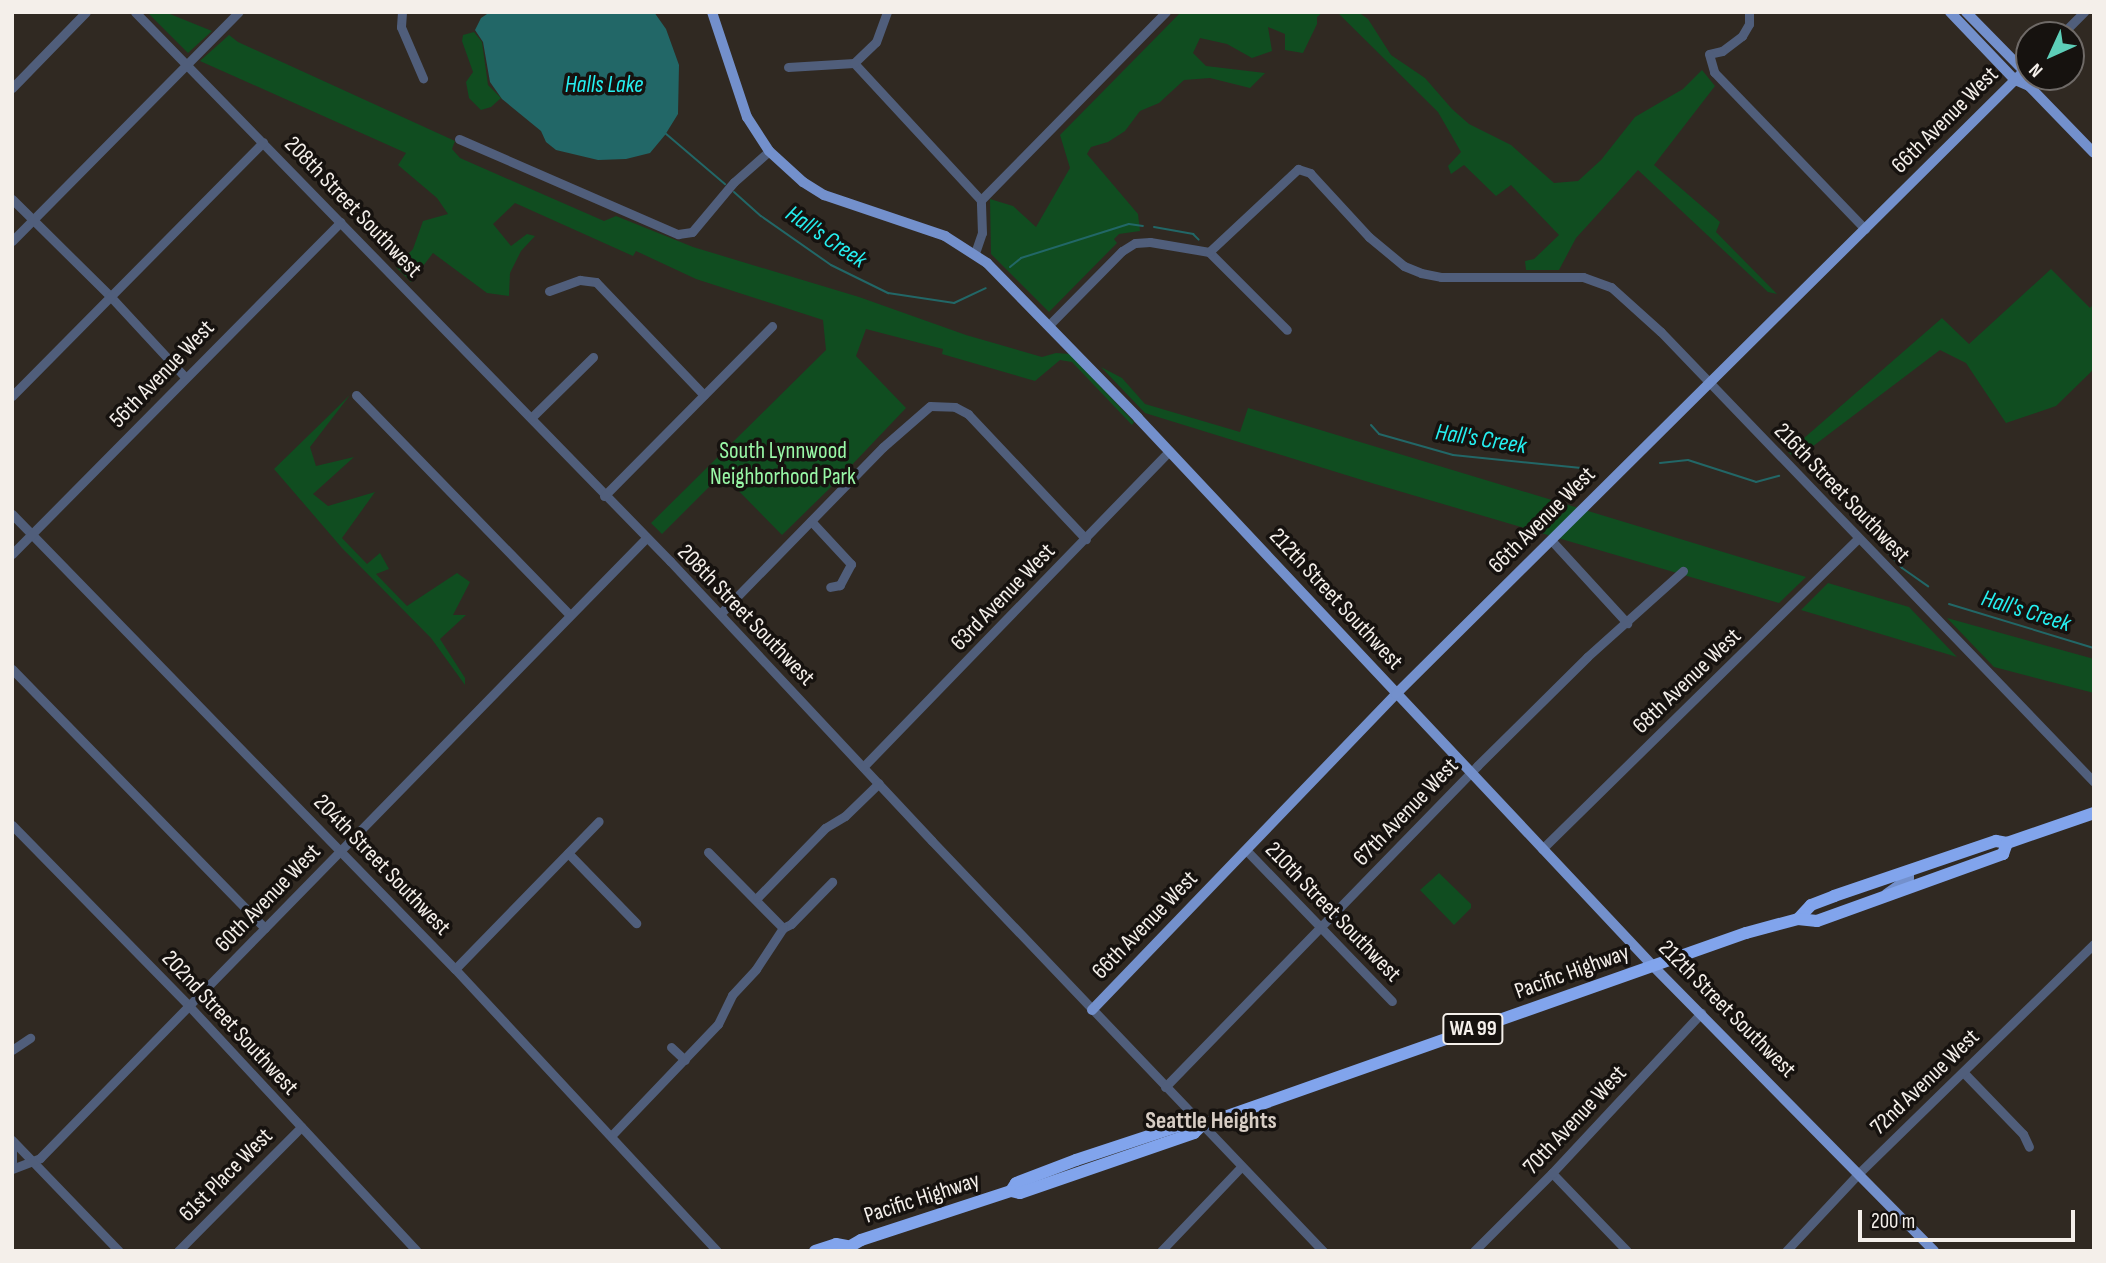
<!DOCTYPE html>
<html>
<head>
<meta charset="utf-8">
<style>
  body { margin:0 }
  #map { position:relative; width:2106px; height:1263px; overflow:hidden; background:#302922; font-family:"Sofia Sans Condensed",sans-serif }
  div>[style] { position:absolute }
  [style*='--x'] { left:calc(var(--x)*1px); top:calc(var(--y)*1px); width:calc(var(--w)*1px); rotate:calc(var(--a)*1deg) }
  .green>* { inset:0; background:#104d20 }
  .water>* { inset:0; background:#226767 }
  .stream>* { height:2px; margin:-1px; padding:0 1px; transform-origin:1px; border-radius:1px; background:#226767 }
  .minor>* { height:9px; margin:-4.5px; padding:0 4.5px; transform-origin:4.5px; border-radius:4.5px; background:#505e7b }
  .major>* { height:10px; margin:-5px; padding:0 5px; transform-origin:5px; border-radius:5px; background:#7390cc }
  .highway>* { height:12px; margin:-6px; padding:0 6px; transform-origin:6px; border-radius:6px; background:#81a4ec }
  span { translate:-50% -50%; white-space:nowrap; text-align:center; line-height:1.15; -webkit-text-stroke:7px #16120f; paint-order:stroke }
  .shield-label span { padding:2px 5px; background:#16120f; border:2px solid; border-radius:5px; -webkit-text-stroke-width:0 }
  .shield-label { font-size:21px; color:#f4efea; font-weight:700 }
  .street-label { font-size:23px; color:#f4efea }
  .park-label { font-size:23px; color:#99f8a7 }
  .water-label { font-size:24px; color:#25eff0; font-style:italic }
  .neighbourhood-label { font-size:24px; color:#d7cdc4; font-weight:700 }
  .frame { position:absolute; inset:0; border:14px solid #f4efea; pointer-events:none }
  .north { position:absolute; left:2015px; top:21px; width:70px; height:70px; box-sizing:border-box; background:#16120f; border:2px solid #6f6a67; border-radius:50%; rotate:225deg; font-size:19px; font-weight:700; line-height:28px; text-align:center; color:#f4efea }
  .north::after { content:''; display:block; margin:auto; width:24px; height:32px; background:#5dceb8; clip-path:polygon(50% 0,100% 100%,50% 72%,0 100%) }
  .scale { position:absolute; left:1858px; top:1210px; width:217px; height:32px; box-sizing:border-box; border:4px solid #f4efea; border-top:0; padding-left:9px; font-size:21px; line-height:24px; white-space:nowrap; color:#f4efea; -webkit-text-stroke:5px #16120f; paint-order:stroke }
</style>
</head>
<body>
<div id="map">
  <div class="green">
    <div style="clip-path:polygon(147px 12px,165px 12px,212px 31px,188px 53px)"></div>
    <div style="clip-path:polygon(1181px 12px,1323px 12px,1317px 17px,1317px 24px,1303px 53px,1285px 50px,1285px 34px,1268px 27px,1272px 51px,1252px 58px,1227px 44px,1200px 38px,1193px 53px,1206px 66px,1265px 73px,1250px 88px,1210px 78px,1184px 80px,1159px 103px,1140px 111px,1125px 131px,1108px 142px,1091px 147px,1087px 154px,1138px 214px,1140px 231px,1119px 234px,1114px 239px,1117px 243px,1049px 312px,991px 254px,990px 199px,1013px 206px,1036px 227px,1070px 168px,1060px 135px)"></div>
    <div style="clip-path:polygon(1337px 12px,1358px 12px,1368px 19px,1391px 55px,1425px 78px,1452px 109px,1469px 124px,1511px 145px,1554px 183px,1578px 181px,1601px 160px,1635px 117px,1683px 89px,1702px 70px,1715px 86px,1654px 165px,1720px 222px,1716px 232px,1777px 294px,1768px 292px,1638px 170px,1576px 238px,1559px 270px,1526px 270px,1525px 261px,1534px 259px,1559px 235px,1511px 185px,1496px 196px,1464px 165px,1451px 174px,1448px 166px,1461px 152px,1438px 112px)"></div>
    <div style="clip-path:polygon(474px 32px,482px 42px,488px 85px,501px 98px,491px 107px,481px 110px,469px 98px,466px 82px,473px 72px,462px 41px,463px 35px)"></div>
    <div style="clip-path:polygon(229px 35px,238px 42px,455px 141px,452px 149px,460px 158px,604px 221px,616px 216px,693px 247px,859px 297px,966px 335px,1042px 357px,1056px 353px,1070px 354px,1134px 422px,1132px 425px,1072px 362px,1060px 360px,1035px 381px,942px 354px,943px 349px,866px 329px,856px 356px,906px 408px,828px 490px,782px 535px,722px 474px,662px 534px,651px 523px,826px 350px,823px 320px,696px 279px,636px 251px,633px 256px,515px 203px,493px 224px,511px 246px,527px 234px,535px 236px,521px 251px,510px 273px,509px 296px,487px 293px,433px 253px,411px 282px,396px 267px,413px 249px,423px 221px,448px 214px,437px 198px,398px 165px,406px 153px,200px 61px)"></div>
    <div style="clip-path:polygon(2051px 269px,2090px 308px,2094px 304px,2094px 369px,2056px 406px,2006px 423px,1966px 363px,1940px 350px,1796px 459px,1788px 452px,1942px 318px,1969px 344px)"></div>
    <div style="clip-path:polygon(1101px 367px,1122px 378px,1145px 404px,1240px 432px,1248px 408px,1806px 577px,1779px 603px,1375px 484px,1145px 413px)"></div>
    <div style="clip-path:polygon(350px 395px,310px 447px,316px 466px,354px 457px,313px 494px,328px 506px,375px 492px,342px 538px,367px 564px,380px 553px,389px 569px,376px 574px,407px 606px,457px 573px,470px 582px,453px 615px,466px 615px,440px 639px,465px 678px,465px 685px,431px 638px,342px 548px,274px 469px)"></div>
    <div style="clip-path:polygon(1828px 583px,1909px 607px,1957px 657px,1801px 610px)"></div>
    <div style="clip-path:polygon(1947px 618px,2094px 659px,2094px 693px,1994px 667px)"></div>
    <div style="clip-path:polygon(1439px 873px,1471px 904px,1471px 908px,1454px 925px,1420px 890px)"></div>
  </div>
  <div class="water">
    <div style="clip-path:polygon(490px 12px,654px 12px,666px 29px,679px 65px,678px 114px,665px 135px,650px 153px,626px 159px,598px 160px,556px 150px,546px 142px,541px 131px,502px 99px,490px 82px,483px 42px,475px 30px,481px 18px)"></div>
  </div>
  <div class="stream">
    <div style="--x:665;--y:133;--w:79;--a:40.4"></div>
    <div style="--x:734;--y:192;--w:36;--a:42"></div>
    <div style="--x:761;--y:216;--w:85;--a:35"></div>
    <div style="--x:831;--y:265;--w:64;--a:26.2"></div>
    <div style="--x:888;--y:293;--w:67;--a:8.6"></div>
    <div style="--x:954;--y:303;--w:35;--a:-25"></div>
    <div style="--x:1154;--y:227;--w:40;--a:10"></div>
    <div style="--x:1193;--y:234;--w:8;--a:45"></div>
    <div style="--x:1010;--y:267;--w:14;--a:-39"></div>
    <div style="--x:1021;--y:258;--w:113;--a:-17.5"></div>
    <div style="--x:1129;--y:224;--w:14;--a:8"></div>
    <div style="--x:1371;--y:425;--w:12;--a:48"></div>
    <div style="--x:1379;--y:434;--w:77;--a:15.8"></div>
    <div style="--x:1453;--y:455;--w:139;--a:5.8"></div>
    <div style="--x:1660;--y:463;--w:28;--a:-6"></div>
    <div style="--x:1688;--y:460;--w:71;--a:17.9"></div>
    <div style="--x:1756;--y:482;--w:24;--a:-15"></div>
    <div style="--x:1822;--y:480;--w:119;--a:47.7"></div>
    <div style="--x:1902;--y:568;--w:32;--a:35"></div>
    <div style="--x:1949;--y:604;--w:152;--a:16.9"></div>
  </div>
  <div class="minor">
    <div style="--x:135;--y:12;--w:767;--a:45.74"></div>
    <div style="--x:670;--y:561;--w:383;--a:46.9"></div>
    <div style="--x:932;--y:841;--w:567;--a:46.36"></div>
    <div style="--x:402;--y:12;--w:15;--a:94"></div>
    <div style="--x:401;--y:27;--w:56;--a:66.7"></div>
    <div style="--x:1749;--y:12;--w:12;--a:90"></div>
    <div style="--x:1749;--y:24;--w:14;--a:120"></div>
    <div style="--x:1742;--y:36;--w:25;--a:143"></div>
    <div style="--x:1722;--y:51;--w:13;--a:167"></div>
    <div style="--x:1709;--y:54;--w:19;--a:74"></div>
    <div style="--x:1714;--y:72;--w:218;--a:46.1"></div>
    <div style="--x:2061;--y:35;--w:33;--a:-45"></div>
    <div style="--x:854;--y:63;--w:187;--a:47.2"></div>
    <div style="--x:788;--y:67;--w:66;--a:-3.5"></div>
    <div style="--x:854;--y:63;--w:30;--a:-44"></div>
    <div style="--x:876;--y:42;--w:32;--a:-70"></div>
    <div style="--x:12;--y:88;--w:106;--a:-45.8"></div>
    <div style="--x:459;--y:139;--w:239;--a:23.5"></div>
    <div style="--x:678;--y:234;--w:14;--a:-8"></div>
    <div style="--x:692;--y:232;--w:65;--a:-50"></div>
    <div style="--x:734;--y:182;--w:47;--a:-41.5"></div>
    <div style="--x:12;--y:199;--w:138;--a:44.7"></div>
    <div style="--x:110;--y:296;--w:110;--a:47.2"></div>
    <div style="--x:12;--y:241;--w:322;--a:-45.3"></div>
    <div style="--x:1209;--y:252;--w:110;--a:45"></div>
    <div style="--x:975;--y:253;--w:21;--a:-71"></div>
    <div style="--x:982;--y:233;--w:33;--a:-92"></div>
    <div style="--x:981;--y:200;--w:264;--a:-45.5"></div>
    <div style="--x:549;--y:291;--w:33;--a:-20"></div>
    <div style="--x:580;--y:280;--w:16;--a:7"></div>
    <div style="--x:596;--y:282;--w:156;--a:46.3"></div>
    <div style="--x:1049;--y:325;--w:104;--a:-45.4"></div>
    <div style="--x:1122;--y:251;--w:15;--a:-32"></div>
    <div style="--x:1135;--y:243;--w:15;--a:-4"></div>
    <div style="--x:1150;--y:242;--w:60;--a:9.6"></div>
    <div style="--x:1209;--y:252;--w:122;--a:-43"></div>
    <div style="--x:1298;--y:169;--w:13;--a:18"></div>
    <div style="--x:1310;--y:173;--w:87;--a:47.3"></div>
    <div style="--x:1369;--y:237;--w:45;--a:39.6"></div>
    <div style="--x:1404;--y:266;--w:18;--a:22"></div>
    <div style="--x:1421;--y:273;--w:20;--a:11"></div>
    <div style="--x:1441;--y:277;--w:142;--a:0"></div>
    <div style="--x:1583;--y:277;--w:30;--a:20"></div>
    <div style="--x:1611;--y:287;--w:67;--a:42"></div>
    <div style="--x:1661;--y:332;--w:624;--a:46.1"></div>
    <div style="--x:356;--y:395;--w:307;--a:45.8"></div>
    <div style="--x:12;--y:396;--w:357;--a:-45.3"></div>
    <div style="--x:531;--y:418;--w:87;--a:-44.5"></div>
    <div style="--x:604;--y:496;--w:239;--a:-45.3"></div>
    <div style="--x:12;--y:514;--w:635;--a:45.77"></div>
    <div style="--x:455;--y:969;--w:385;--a:47.1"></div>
    <div style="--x:811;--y:521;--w:59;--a:47.1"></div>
    <div style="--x:851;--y:564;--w:24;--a:118"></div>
    <div style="--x:840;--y:585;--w:10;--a:169"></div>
    <div style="--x:1551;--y:540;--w:113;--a:47.5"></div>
    <div style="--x:12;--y:554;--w:467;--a:-45.3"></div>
    <div style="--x:720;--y:614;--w:233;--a:-45.7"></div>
    <div style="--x:883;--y:447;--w:62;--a:-41.1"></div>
    <div style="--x:930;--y:406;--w:25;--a:2"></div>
    <div style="--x:955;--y:407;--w:15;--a:28"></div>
    <div style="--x:968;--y:414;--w:172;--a:46.7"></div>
    <div style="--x:12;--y:669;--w:362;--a:45.7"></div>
    <div style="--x:863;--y:767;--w:440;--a:-45.9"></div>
    <div style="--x:12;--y:825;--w:255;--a:45.6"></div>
    <div style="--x:190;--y:1007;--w:333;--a:47.1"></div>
    <div style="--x:1542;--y:849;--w:443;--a:-44.5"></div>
    <div style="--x:1246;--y:850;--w:210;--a:46"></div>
    <div style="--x:708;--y:852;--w:107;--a:45.4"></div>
    <div style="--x:568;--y:853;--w:98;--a:45.8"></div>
    <div style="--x:757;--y:898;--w:98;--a:-45.8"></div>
    <div style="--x:825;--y:828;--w:23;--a:-31"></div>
    <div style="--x:845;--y:816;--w:47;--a:-44.1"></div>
    <div style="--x:783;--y:928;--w:9;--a:-27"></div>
    <div style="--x:791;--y:924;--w:59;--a:-45.7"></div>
    <div style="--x:455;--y:969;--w:206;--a:-45.8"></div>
    <div style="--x:671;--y:1047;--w:19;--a:43"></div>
    <div style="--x:12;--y:1050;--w:22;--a:-34"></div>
    <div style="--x:1964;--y:1073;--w:85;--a:46"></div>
    <div style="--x:2023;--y:1134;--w:14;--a:65"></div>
    <div style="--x:1165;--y:1087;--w:448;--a:-45.8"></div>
    <div style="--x:1477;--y:766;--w:155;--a:-44.7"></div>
    <div style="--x:1587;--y:657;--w:129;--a:-41.9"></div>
    <div style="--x:611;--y:1136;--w:155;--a:-46.3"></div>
    <div style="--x:718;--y:1024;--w:32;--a:-64"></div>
    <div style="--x:732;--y:995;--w:35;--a:-47"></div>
    <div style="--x:756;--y:969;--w:49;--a:-56.6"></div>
    <div style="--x:12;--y:1140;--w:154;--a:46.1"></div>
    <div style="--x:12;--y:1146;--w:16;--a:90"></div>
    <div style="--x:12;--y:1169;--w:30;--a:-21"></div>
    <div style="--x:40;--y:1158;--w:867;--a:-45.65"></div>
    <div style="--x:1552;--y:1173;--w:108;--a:46.1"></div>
    <div style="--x:178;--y:1251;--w:175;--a:-45.2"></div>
    <div style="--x:1161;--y:1251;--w:116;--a:-46.4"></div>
    <div style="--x:1474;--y:1251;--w:110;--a:-45"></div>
    <div style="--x:1552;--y:1173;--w:219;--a:-47"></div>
    <div style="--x:1786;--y:1251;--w:107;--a:-46.9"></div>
    <div style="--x:1859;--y:1173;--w:328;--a:-44.3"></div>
  </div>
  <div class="major">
    <div style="--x:712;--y:12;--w:111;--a:71.6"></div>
    <div style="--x:747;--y:117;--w:40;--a:57.1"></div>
    <div style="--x:769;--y:151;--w:46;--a:42.4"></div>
    <div style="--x:803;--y:182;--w:25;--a:32"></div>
    <div style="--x:824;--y:195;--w:128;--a:18.7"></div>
    <div style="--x:945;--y:236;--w:50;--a:32.7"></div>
    <div style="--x:987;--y:263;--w:216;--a:45.7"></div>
    <div style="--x:1138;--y:418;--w:752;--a:46.78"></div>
    <div style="--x:1653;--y:966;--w:400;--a:45.4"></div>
    <div style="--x:1950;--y:12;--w:94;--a:46.3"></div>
    <div style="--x:2015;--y:80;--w:15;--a:23"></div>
    <div style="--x:2029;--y:86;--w:93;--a:45.9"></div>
    <div style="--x:1966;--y:12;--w:83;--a:45.5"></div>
    <div style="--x:2024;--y:71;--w:6;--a:72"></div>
    <div style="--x:1886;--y:894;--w:28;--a:-35"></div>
    <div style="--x:1909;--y:878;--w:7;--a:-90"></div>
    <div style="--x:1092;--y:1010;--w:438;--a:-46.1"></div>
    <div style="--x:1396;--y:694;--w:885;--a:-44.77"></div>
  </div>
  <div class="highway">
    <div style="--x:1798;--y:919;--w:19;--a:-47"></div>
    <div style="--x:1811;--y:905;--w:25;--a:-21"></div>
    <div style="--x:1834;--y:896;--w:171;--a:-18.8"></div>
    <div style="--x:1996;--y:841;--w:11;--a:10"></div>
    <div style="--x:2007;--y:843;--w:92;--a:-19"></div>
    <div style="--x:1011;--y:1191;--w:9;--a:-58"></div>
    <div style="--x:1016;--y:1183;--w:64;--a:-21"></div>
    <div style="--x:1076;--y:1160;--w:115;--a:-18.3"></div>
    <div style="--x:1185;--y:1124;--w:17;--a:3"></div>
    <div style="--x:1202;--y:1125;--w:577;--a:-19.44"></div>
    <div style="--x:1746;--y:933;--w:54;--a:-15.1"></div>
    <div style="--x:1798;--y:919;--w:19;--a:6"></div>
    <div style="--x:1817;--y:921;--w:198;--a:-19.8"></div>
    <div style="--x:2003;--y:854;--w:12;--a:-70"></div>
    <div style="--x:815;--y:1251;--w:22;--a:-18"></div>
    <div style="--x:836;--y:1244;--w:11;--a:10"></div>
    <div style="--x:842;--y:1251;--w:22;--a:-30"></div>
    <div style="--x:861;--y:1240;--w:158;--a:-18.1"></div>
    <div style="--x:1011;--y:1191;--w:9;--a:13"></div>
    <div style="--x:1020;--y:1193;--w:184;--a:-19"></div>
    <div style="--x:1194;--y:1133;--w:11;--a:-45"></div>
  </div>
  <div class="shield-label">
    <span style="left:1473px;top:1029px">WA 99</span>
  </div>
  <div class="street-label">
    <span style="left:1945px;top:120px;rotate:-45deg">66th Avenue West</span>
    <span style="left:353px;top:207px;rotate:46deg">208th Street Southwest</span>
    <span style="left:162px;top:374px;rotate:-46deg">56th Avenue West</span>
    <span style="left:1842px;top:493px;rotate:46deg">216th Street Southwest</span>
    <span style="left:1542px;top:520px;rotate:-45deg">66th Avenue West</span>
    <span style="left:1003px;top:597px;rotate:-46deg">63rd Avenue West</span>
    <span style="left:1336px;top:599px;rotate:47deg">212th Street Southwest</span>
    <span style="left:746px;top:615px;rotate:46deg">208th Street Southwest</span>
    <span style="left:1687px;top:681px;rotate:-44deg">68th Avenue West</span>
    <span style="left:1406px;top:812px;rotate:-46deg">67th Avenue West</span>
    <span style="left:382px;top:865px;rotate:46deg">204th Street Southwest</span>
    <span style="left:268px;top:898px;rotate:-46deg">60th Avenue West</span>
    <span style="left:1333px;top:912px;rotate:46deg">210th Street Southwest</span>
    <span style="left:1145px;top:925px;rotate:-46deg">66th Avenue West</span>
    <span style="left:1572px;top:972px;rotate:-20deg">Pacific Highway</span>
    <span style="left:1727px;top:1009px;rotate:45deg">212th Street Southwest</span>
    <span style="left:230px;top:1023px;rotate:47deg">202nd Street Southwest</span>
    <span style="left:1925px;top:1082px;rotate:-44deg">72nd Avenue West</span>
    <span style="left:1575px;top:1120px;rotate:-47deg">70th Avenue West</span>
    <span style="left:226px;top:1175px;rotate:-45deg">61st Place West</span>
    <span style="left:922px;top:1198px;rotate:-18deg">Pacific Highway</span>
  </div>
  <div class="park-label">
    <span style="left:783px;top:464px">South Lynnwood<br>Neighborhood Park</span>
  </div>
  <div class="water-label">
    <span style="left:604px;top:85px">Halls Lake</span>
    <span style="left:826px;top:237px;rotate:34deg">Hall's Creek</span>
    <span style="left:1481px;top:439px;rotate:9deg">Hall's Creek</span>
    <span style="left:2026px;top:611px;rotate:17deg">Hall's Creek</span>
  </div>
  <div class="neighbourhood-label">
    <span style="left:1211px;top:1121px">Seattle Heights</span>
  </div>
  <div class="frame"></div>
  <div class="north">N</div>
  <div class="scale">200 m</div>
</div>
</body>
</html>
